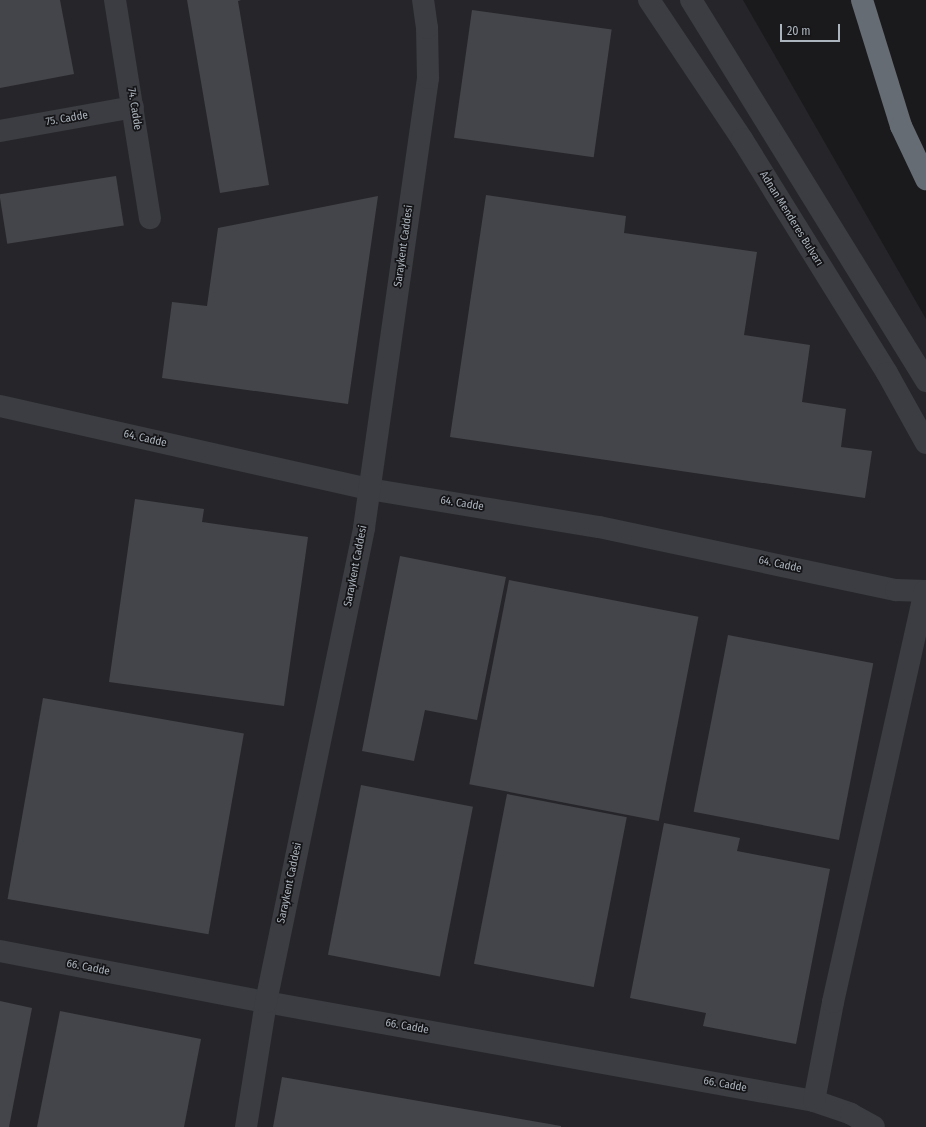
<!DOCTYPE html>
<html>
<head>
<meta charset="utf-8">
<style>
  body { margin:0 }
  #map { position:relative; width:926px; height:1127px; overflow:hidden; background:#1a1a1d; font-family:"Fira Sans Condensed",sans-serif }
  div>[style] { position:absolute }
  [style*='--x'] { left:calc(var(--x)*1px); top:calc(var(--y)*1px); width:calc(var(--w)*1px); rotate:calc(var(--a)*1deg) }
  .built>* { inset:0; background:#26262a }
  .building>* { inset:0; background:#44454a; transform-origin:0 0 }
  .minor>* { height:22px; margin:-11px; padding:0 11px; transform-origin:11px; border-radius:11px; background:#3b3d42 }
  .highway>* { height:22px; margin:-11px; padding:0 11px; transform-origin:11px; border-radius:11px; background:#666c73 }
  span { translate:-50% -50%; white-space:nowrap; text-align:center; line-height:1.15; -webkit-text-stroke:3.5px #151518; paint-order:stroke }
  .street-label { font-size:11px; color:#acb4bd }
  .scale { position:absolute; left:780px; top:24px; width:60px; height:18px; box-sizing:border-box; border:2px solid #acb4bd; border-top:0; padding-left:5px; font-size:12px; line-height:14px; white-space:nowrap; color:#acb4bd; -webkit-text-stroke:3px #151518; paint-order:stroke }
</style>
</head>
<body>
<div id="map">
  <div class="built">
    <div style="clip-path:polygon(0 0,743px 0,926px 319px,926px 1127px,0 1127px)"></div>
  </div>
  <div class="building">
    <div style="clip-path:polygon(0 0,60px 0,74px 74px,0 88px)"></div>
    <div style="clip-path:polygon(187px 0,241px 0,238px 1px,269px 185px,220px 193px)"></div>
    <div style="left:472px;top:10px;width:141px;height:129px;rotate:8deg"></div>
    <div style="left:116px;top:176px;width:50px;height:118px;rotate:81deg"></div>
    <div style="clip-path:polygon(486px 195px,626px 216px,624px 233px,757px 252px,744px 335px,810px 345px,802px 402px,846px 409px,841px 447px,872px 451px,865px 498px,450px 437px)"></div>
    <div style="clip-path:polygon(378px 196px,348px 404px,162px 378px,172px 302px,207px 306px,218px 228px)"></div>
    <div style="clip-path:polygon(135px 499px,204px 509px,202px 522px,308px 537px,284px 706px,109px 682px)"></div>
    <div style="clip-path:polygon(400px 556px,506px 577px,477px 720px,425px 710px,414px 761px,362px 751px)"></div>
    <div style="left:509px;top:580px;width:193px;height:208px;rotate:11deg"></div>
    <div style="left:728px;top:635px;width:148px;height:180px;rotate:11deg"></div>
    <div style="left:43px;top:698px;width:204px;height:204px;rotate:10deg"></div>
    <div style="left:361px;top:785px;width:114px;height:173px;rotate:11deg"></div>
    <div style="left:507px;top:794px;width:122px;height:173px;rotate:11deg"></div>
    <div style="clip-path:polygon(664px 823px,740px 838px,737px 851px,830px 869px,796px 1044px,703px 1026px,706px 1013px,630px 998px)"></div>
    <div style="clip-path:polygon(0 1001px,32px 1008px,9px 1127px,0 1127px)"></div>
    <div style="clip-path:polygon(60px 1011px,201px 1039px,184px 1127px,37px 1127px)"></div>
    <div style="clip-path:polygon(282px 1077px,561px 1126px,561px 1127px,273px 1127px)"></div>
  </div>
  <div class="minor">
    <div style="--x:115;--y:0;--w:221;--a:80.9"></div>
    <div style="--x:649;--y:0;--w:167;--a:56.2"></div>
    <div style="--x:742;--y:139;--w:275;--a:58.2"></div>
    <div style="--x:887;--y:373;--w:80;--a:60.9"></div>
    <div style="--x:691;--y:0;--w:448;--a:58.3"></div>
    <div style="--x:0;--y:131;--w:135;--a:-10.2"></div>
    <div style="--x:0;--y:406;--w:378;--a:12.7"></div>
    <div style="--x:369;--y:489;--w:233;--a:9.4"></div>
    <div style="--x:599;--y:527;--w:304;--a:12"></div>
    <div style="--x:896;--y:590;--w:30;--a:2"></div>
    <div style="--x:0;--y:951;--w:271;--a:10.9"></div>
    <div style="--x:266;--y:1002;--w:557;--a:10.24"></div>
    <div style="--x:814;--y:1101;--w:39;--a:19"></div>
    <div style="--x:851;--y:1114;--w:26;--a:29"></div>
    <div style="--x:814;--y:1101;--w:101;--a:-79.1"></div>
    <div style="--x:833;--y:1002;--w:421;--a:-77.4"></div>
    <div style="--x:246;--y:1127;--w:127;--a:-80.9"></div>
    <div style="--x:266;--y:1002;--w:484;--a:-78.3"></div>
    <div style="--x:364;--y:528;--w:455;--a:-81.9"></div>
    <div style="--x:428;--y:78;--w:50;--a:-91.1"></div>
    <div style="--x:427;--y:28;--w:28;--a:-98"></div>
  </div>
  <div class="highway">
    <div style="--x:862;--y:0;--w:132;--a:72.8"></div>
    <div style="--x:901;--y:126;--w:59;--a:64.7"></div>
  </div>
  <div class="street-label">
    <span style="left:134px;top:109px;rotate:81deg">74. Cadde</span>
    <span style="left:67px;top:119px;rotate:-10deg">75. Cadde</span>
    <span style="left:791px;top:219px;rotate:58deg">Adnan Menderes Bulvarı</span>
    <span style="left:404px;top:246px;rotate:-82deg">Saraykent Caddesi</span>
    <span style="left:145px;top:439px;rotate:13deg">64. Cadde</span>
    <span style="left:462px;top:504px;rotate:9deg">64. Cadde</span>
    <span style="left:780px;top:565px;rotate:12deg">64. Cadde</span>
    <span style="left:356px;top:566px;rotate:-79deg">Saraykent Caddesi</span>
    <span style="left:290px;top:883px;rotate:-78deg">Saraykent Caddesi</span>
    <span style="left:88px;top:968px;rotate:11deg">66. Cadde</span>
    <span style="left:407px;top:1027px;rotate:10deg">66. Cadde</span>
    <span style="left:725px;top:1085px;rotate:10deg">66. Cadde</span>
  </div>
  <div class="scale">20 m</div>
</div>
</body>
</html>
